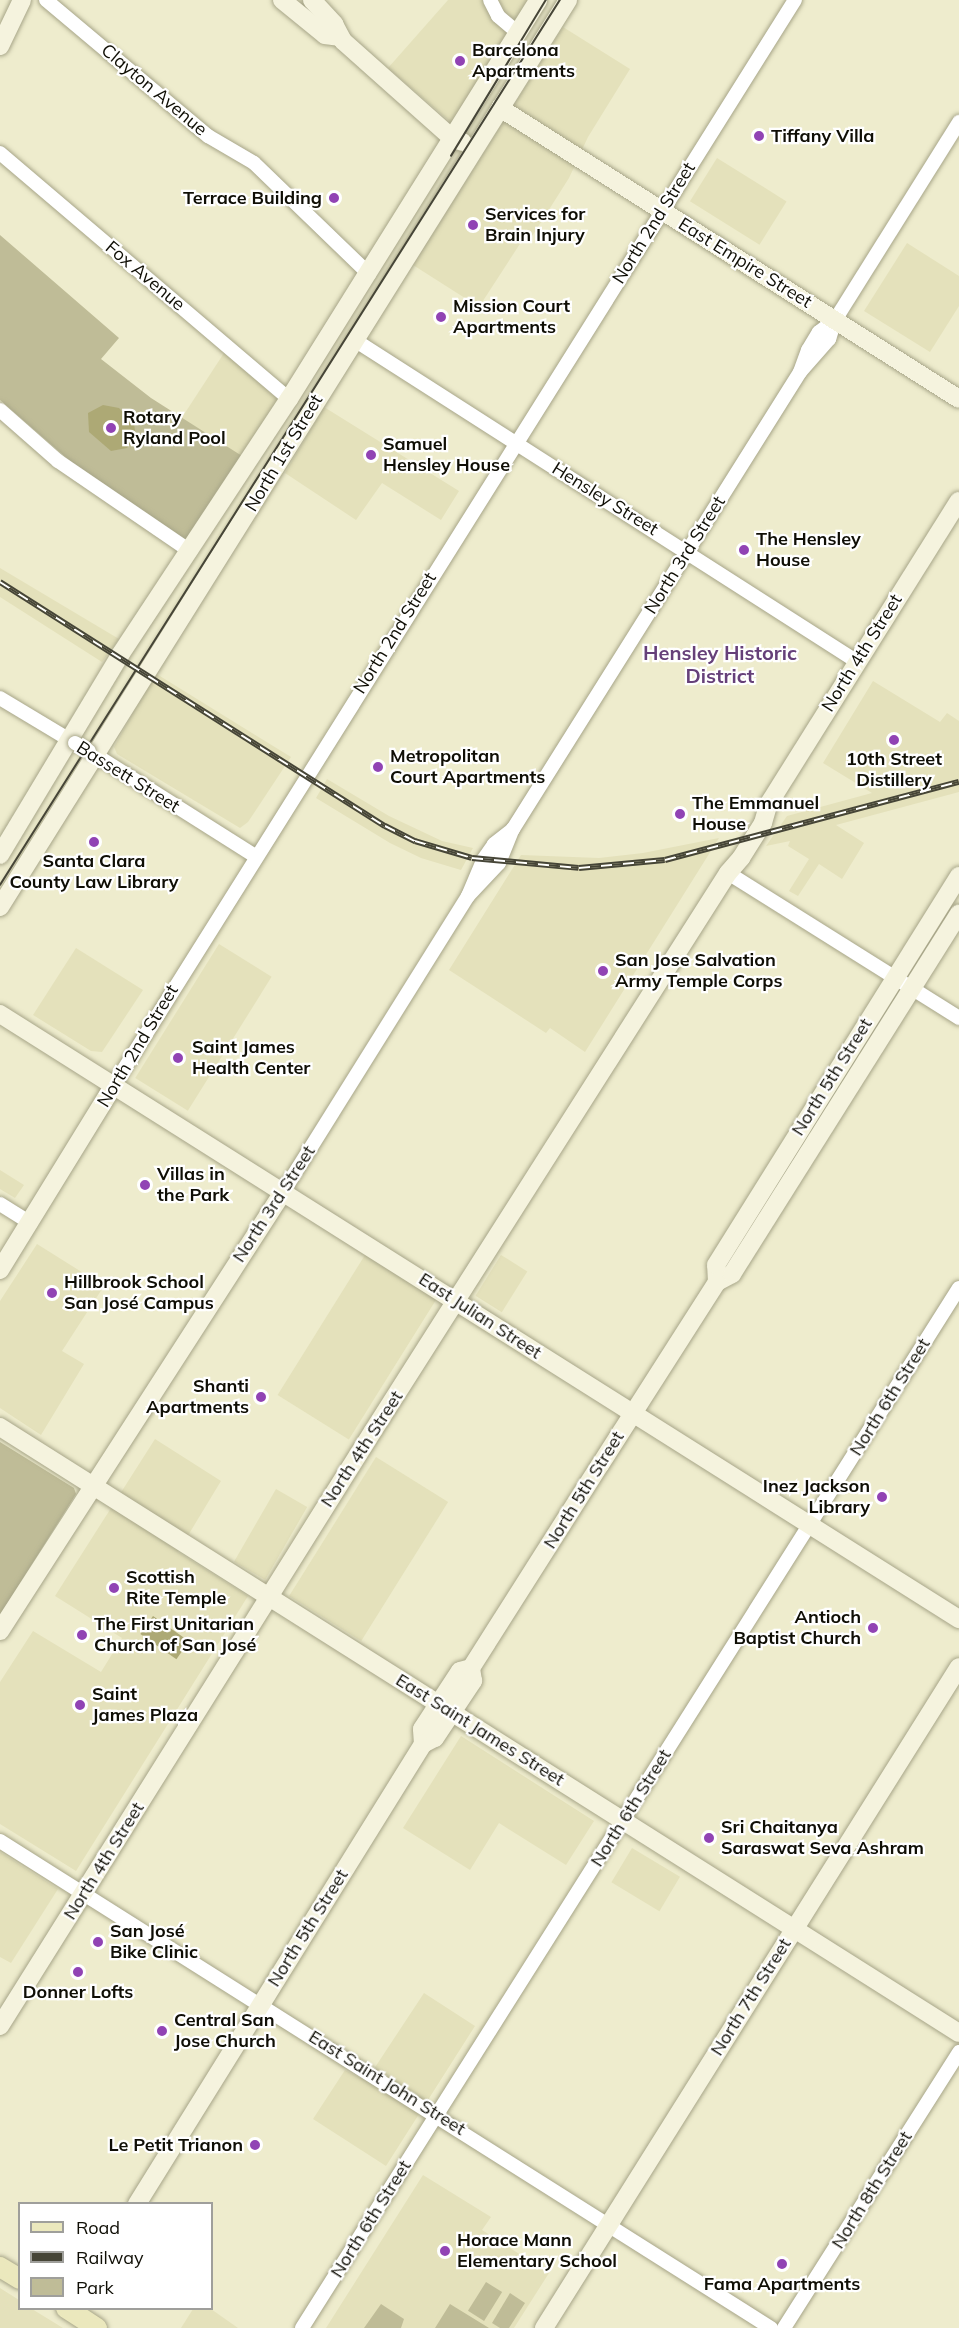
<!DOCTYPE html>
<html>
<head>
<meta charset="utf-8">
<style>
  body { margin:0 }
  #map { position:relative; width:959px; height:2328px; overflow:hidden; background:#eeeccd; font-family:Mulish,sans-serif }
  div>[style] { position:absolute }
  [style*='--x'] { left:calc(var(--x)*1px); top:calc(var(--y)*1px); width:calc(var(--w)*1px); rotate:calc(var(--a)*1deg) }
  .built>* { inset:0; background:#e4e1bb; transform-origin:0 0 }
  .green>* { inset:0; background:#bfbc97; transform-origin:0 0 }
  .forest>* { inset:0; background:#ada975; transform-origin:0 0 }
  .roads { filter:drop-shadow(0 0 2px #a7a588) drop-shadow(0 0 2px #a7a588) }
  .street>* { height:14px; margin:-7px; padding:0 7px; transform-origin:7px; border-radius:7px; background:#fff }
  .secondary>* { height:18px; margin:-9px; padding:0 9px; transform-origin:9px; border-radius:9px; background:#f5f3de }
  .primary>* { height:20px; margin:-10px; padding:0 10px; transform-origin:10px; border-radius:10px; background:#ebe8bd }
  .tram>* { height:1.5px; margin:-0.75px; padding:0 0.75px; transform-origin:0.75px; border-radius:0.75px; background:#464537 }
  .rail>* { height:6px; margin-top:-3px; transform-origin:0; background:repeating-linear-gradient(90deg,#fff 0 11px,#464537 0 22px); box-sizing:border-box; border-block:2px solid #464537 }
  .bridges { filter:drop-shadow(0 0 2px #a7a588) drop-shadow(0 0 2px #a7a588) }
  .street-bridge>* { height:14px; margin:-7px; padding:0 7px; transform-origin:7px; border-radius:7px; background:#fff }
  .dots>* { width:16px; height:16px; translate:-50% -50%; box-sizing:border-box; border:3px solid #fff; border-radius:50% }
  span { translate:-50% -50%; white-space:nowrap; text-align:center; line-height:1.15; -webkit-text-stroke:4.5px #fff; paint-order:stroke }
  .poi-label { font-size:18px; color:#0f0e05; font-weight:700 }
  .left { translate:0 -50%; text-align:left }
  .right { translate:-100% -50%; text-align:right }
  .street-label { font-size:18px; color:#0f0e05 }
  .neighbourhood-label { font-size:20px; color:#664079; font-weight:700 }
  .legend { position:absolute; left:18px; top:2202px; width:195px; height:108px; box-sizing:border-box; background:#fff; border:2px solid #9f9f9b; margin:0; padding:8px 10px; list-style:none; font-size:18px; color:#0f0e05 }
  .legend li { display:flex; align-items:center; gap:12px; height:30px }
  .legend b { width:30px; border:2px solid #9f9f9b }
</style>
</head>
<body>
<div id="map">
  <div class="built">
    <div style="clip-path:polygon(448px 0,534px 0,454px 125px,388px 68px)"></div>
    <div style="clip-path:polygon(563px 27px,630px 69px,588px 137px,569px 178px,531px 238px,525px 236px,479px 307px,413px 265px)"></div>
    <div style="left:717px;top:158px;width:82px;height:51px;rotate:32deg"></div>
    <div style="clip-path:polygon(907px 243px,959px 276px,959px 306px,930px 352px,864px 311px)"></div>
    <div style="clip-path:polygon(224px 353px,281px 402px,241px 456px,181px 419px)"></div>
    <div style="clip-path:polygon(324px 407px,459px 491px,441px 520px,382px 483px,356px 520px,285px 473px)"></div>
    <div style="clip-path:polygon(0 568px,119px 639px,102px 662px,0 597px)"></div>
    <div style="clip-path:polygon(155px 673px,291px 757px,248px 822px,240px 828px,117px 754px,114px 747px)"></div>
    <div style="clip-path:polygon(873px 681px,940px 722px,947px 713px,959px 721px,959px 792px,836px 825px,864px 843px,842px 879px,819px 864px,798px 896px,789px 891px,809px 859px,788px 846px,790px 841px,766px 846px,787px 816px,872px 793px,823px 763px)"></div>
    <div style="clip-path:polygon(327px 779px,389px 816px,442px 841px,473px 848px,461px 870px,421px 858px,390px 843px,316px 798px)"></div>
    <div style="clip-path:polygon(719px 838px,585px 1052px,550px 1028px,546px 1033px,449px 970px,521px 855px,599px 858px,643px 853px)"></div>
    <div style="left:219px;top:944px;width:62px;height:158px;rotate:32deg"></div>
    <div style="clip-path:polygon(76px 948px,143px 990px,102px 1052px,91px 1051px,33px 1015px)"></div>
    <div style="clip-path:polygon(0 1170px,24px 1185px,15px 1198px,0 1189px)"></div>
    <div style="clip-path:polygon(37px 1244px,104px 1286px,62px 1351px,84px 1364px,41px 1435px,0 1408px,0 1301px)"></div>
    <div style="left:365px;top:1255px;width:84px;height:165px;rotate:32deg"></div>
    <div style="left:501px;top:1255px;width:31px;height:48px;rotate:32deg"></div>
    <div style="clip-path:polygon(155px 1439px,221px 1481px,178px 1552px,248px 1596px,76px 1871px,0 1824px,0 1682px,33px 1631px,101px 1672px,122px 1638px,55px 1596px)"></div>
    <div style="left:376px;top:1457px;width:85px;height:164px;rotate:32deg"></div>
    <div style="left:276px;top:1489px;width:36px;height:84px;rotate:30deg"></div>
    <div style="clip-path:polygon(461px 1736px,594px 1821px,566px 1865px,499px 1823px,470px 1870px,403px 1828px)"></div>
    <div style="left:632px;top:1848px;width:56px;height:40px;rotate:31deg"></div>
    <div style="clip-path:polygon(0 1852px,58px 1889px,11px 1963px,0 1957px)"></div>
    <div style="clip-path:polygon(424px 1993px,475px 2026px,386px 2166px,313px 2119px,345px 2070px,366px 2081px)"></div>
    <div style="clip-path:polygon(423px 2175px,491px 2217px,482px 2230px,549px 2273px,514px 2328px,326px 2328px)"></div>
    <div style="clip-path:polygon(0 2288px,19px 2300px,20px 2308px,32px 2309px,63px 2328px,0 2328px)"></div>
    <div style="clip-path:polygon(193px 2309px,211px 2309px,238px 2328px,181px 2328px)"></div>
  </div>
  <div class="green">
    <div style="clip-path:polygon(0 235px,119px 338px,101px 359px,151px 398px,253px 463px,195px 548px,91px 479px,0 400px)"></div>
    <div style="clip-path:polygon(0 1442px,74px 1488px,76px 1494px,0 1615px)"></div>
    <div style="left:486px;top:2282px;width:19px;height:34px;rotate:32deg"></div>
    <div style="clip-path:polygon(510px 2293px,525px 2303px,509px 2328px,500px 2328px,492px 2323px)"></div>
    <div style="clip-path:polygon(381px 2304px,404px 2319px,401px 2328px,364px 2328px)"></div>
    <div style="clip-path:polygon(450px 2304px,489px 2328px,435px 2328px)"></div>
  </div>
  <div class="forest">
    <div style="clip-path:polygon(103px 405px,119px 408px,134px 424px,136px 436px,127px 448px,111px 451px,89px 432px,88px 413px)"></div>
    <div style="left:153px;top:1616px;width:44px;height:22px;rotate:35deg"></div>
  </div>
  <div class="roads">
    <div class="street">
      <div style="--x:46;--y:0;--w:212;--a:40"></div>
      <div style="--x:208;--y:136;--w:53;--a:30.4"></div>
      <div style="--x:254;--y:163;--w:160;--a:44"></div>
      <div style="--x:490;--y:0;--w:18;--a:63"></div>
      <div style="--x:498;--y:16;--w:25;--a:40"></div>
      <div style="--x:0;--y:153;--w:380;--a:40.4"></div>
      <div style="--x:353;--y:339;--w:597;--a:32.63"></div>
      <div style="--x:801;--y:371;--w:43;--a:-48.8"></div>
      <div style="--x:829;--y:339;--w:20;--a:-72"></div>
      <div style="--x:835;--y:320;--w:234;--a:-57.9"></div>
      <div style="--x:0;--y:410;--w:77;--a:41.3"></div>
      <div style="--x:58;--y:461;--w:160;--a:34.3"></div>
      <div style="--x:0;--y:698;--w:87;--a:31"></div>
      <div style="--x:89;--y:751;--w:196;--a:32.3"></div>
      <div style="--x:728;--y:873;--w:273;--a:32.1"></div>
      <div style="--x:468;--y:896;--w:45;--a:-46.8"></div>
      <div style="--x:499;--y:863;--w:37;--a:-68"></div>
      <div style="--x:513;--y:829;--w:540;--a:-57.87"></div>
      <div style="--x:800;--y:372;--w:23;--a:-70"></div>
      <div style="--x:808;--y:350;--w:21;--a:-59"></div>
      <div style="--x:819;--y:332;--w:20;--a:-37"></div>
      <div style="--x:114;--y:1085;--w:1281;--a:-57.89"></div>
      <div style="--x:283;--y:1192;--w:349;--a:-58"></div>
      <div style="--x:468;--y:896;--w:39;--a:-67"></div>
      <div style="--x:483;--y:860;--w:19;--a:-55"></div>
      <div style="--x:494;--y:844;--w:24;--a:-38"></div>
      <div style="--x:0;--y:1204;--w:36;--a:32"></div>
      <div style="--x:0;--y:1841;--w:912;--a:32.28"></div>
      <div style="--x:302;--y:2328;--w:1230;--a:-57.72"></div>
      <div style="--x:784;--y:2328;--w:327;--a:-57.6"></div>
    </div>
    <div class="secondary">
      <div style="--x:282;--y:0;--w:55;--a:39.1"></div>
      <div style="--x:325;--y:35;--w:14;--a:8"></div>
      <div style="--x:312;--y:0;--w:33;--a:47"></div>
      <div style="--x:334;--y:24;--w:19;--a:62"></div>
      <div style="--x:343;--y:41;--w:147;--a:41.7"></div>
      <div style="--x:453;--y:139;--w:10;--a:17"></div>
      <div style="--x:0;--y:46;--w:51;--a:-64.4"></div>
      <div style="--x:500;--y:108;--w:543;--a:32.37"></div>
      <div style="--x:0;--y:855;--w:233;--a:-59"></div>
      <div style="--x:120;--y:655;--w:307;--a:-56.6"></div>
      <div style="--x:289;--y:399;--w:470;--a:-58"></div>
      <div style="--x:0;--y:907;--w:1070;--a:-57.94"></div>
      <div style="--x:0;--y:1014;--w:1134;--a:32.25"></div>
      <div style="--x:0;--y:1270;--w:217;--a:-58.4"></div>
      <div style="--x:717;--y:1282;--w:17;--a:-93"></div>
      <div style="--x:716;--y:1265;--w:459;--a:-58"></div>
      <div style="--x:0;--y:1427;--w:1134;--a:32.29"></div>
      <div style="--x:0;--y:1631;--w:522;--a:-57.19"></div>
      <div style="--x:423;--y:1744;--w:15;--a:-94"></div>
      <div style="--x:422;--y:1729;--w:69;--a:-56.8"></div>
      <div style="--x:460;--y:1671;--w:11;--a:-15"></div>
      <div style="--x:0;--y:2026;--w:702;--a:-57.92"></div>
      <div style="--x:373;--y:1431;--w:661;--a:-57.54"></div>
      <div style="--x:728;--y:873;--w:20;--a:-49"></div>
      <div style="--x:741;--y:858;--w:41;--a:-57.8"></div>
      <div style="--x:763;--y:823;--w:19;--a:-74"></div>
      <div style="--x:768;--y:805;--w:359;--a:-57.9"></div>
      <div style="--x:137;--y:2204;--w:542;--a:-58.13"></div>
      <div style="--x:423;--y:1744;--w:13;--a:-27"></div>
      <div style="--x:435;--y:1738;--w:69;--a:-56.3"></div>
      <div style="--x:473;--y:1681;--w:13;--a:-99"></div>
      <div style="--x:471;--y:1668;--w:241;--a:-57.6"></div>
      <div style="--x:600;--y:1465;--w:217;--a:-57.4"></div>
      <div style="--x:717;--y:1282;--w:17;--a:-28"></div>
      <div style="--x:732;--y:1274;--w:426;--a:-57.8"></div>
      <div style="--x:544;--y:2328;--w:780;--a:-57.88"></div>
    </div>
    <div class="primary">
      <div style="--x:0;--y:2267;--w:23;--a:31"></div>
      <div style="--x:66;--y:2308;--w:37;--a:33"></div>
    </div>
  </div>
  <div class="tram">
    <div style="--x:451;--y:156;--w:183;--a:-58.7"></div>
    <div style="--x:0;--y:885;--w:1047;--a:-57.68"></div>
  </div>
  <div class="rail">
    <div style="--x:0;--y:582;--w:456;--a:32.4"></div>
    <div style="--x:385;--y:826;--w:34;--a:27"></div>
    <div style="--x:415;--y:841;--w:59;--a:16.6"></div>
    <div style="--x:472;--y:858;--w:107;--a:5.3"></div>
    <div style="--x:579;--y:868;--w:86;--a:-5.3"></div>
    <div style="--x:665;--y:860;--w:304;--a:-14.9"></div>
  </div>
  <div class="bridges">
    <div class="street-bridge">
      <div style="--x:75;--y:743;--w:16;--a:30"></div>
    </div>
  </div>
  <div class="dots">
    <div style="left:460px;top:61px;background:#9143b4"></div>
    <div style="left:759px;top:136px;background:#9143b4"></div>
    <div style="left:334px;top:198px;background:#9143b4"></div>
    <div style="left:473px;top:225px;background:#9143b4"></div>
    <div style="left:441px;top:317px;background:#9143b4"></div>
    <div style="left:111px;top:428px;background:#9143b4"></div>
    <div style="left:371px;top:455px;background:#9143b4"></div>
    <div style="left:744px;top:550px;background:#9143b4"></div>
    <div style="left:894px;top:740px;background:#9143b4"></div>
    <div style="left:378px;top:767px;background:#9143b4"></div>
    <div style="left:680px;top:814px;background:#9143b4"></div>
    <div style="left:94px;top:842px;background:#9143b4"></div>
    <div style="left:603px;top:971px;background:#9143b4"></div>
    <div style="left:178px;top:1058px;background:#9143b4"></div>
    <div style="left:145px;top:1185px;background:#9143b4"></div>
    <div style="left:52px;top:1293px;background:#9143b4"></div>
    <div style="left:261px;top:1397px;background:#9143b4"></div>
    <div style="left:882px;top:1497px;background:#9143b4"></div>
    <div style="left:114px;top:1588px;background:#9143b4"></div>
    <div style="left:873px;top:1628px;background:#9143b4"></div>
    <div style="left:82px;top:1635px;background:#9143b4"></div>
    <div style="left:80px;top:1705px;background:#9143b4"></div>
    <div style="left:709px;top:1838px;background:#9143b4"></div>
    <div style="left:98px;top:1942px;background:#9143b4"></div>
    <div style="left:78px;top:1972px;background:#9143b4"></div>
    <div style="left:162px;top:2031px;background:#9143b4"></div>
    <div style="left:255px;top:2145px;background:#9143b4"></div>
    <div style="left:445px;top:2251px;background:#9143b4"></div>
    <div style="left:782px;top:2264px;background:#9143b4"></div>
  </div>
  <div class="poi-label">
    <span class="left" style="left:472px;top:61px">Barcelona<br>Apartments</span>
    <span class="left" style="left:771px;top:136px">Tiffany Villa</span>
    <span class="right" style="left:322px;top:198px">Terrace Building</span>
    <span class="left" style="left:485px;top:225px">Services for<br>Brain Injury</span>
    <span class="left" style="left:453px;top:317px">Mission Court<br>Apartments</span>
    <span class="left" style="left:123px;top:428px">Rotary<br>Ryland Pool</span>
    <span class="left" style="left:383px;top:455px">Samuel<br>Hensley House</span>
    <span class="left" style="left:756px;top:550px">The Hensley<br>House</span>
    <span class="left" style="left:390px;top:767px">Metropolitan<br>Court Apartments</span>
    <span style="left:894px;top:770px">10th Street<br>Distillery</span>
    <span class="left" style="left:692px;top:814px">The Emmanuel<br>House</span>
    <span style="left:94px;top:872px">Santa Clara<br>County Law Library</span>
    <span class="left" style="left:615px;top:971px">San Jose Salvation<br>Army Temple Corps</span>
    <span class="left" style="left:192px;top:1058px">Saint James<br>Health Center</span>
    <span class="left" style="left:157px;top:1185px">Villas in<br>the Park</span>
    <span class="left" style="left:64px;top:1293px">Hillbrook School<br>San José Campus</span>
    <span class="right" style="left:249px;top:1397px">Shanti<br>Apartments</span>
    <span class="right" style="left:870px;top:1497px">Inez Jackson<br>Library</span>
    <span class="left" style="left:126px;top:1588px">Scottish<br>Rite Temple</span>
    <span class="right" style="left:861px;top:1628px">Antioch<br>Baptist Church</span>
    <span class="left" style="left:94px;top:1635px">The First Unitarian<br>Church of San José</span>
    <span class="left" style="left:92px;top:1705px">Saint<br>James Plaza</span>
    <span class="left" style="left:721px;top:1838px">Sri Chaitanya<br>Saraswat Seva Ashram</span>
    <span class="left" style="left:110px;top:1942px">San José<br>Bike Clinic</span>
    <span style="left:78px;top:1992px">Donner Lofts</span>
    <span class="left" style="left:174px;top:2031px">Central San<br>Jose Church</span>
    <span class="right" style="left:243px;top:2145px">Le Petit Trianon</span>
    <span class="left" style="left:457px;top:2251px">Horace Mann<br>Elementary School</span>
    <span style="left:782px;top:2284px">Fama Apartments</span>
  </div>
  <div class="street-label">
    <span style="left:154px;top:90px;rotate:40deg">Clayton Avenue</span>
    <span style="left:654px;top:223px;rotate:-58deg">North 2nd Street</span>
    <span style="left:745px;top:263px;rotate:32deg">East Empire Street</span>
    <span style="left:145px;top:276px;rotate:40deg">Fox Avenue</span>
    <span style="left:284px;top:453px;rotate:-59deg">North 1st Street</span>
    <span style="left:605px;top:499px;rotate:32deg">Hensley Street</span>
    <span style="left:685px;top:555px;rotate:-58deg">North 3rd Street</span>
    <span style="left:395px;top:633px;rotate:-58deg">North 2nd Street</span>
    <span style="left:862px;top:653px;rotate:-58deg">North 4th Street</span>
    <span style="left:128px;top:777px;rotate:32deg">Bassett Street</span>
    <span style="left:138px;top:1046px;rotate:-59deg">North 2nd Street</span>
    <span style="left:832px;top:1077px;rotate:-58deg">North 5th Street</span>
    <span style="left:274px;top:1204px;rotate:-57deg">North 3rd Street</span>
    <span style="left:480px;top:1316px;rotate:33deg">East Julian Street</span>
    <span style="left:890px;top:1397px;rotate:-58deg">North 6th Street</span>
    <span style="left:362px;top:1449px;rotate:-57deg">North 4th Street</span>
    <span style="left:584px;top:1490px;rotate:-58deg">North 5th Street</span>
    <span style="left:480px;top:1730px;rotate:32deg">East Saint James Street</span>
    <span style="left:631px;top:1808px;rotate:-58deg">North 6th Street</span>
    <span style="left:104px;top:1861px;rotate:-58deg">North 4th Street</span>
    <span style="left:308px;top:1928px;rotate:-58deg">North 5th Street</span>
    <span style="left:751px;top:1997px;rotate:-58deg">North 7th Street</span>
    <span style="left:387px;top:2083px;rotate:32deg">East Saint John Street</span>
    <span style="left:872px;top:2190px;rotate:-58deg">North 8th Street</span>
    <span style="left:371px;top:2219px;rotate:-58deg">North 6th Street</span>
  </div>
  <div class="neighbourhood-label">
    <span style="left:720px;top:664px">Hensley Historic<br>District</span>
  </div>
  <ul class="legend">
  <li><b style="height:8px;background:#ebe8bd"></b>Road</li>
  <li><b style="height:8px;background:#464537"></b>Railway</li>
  <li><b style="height:16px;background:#bfbc97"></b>Park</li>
  </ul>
</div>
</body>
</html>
